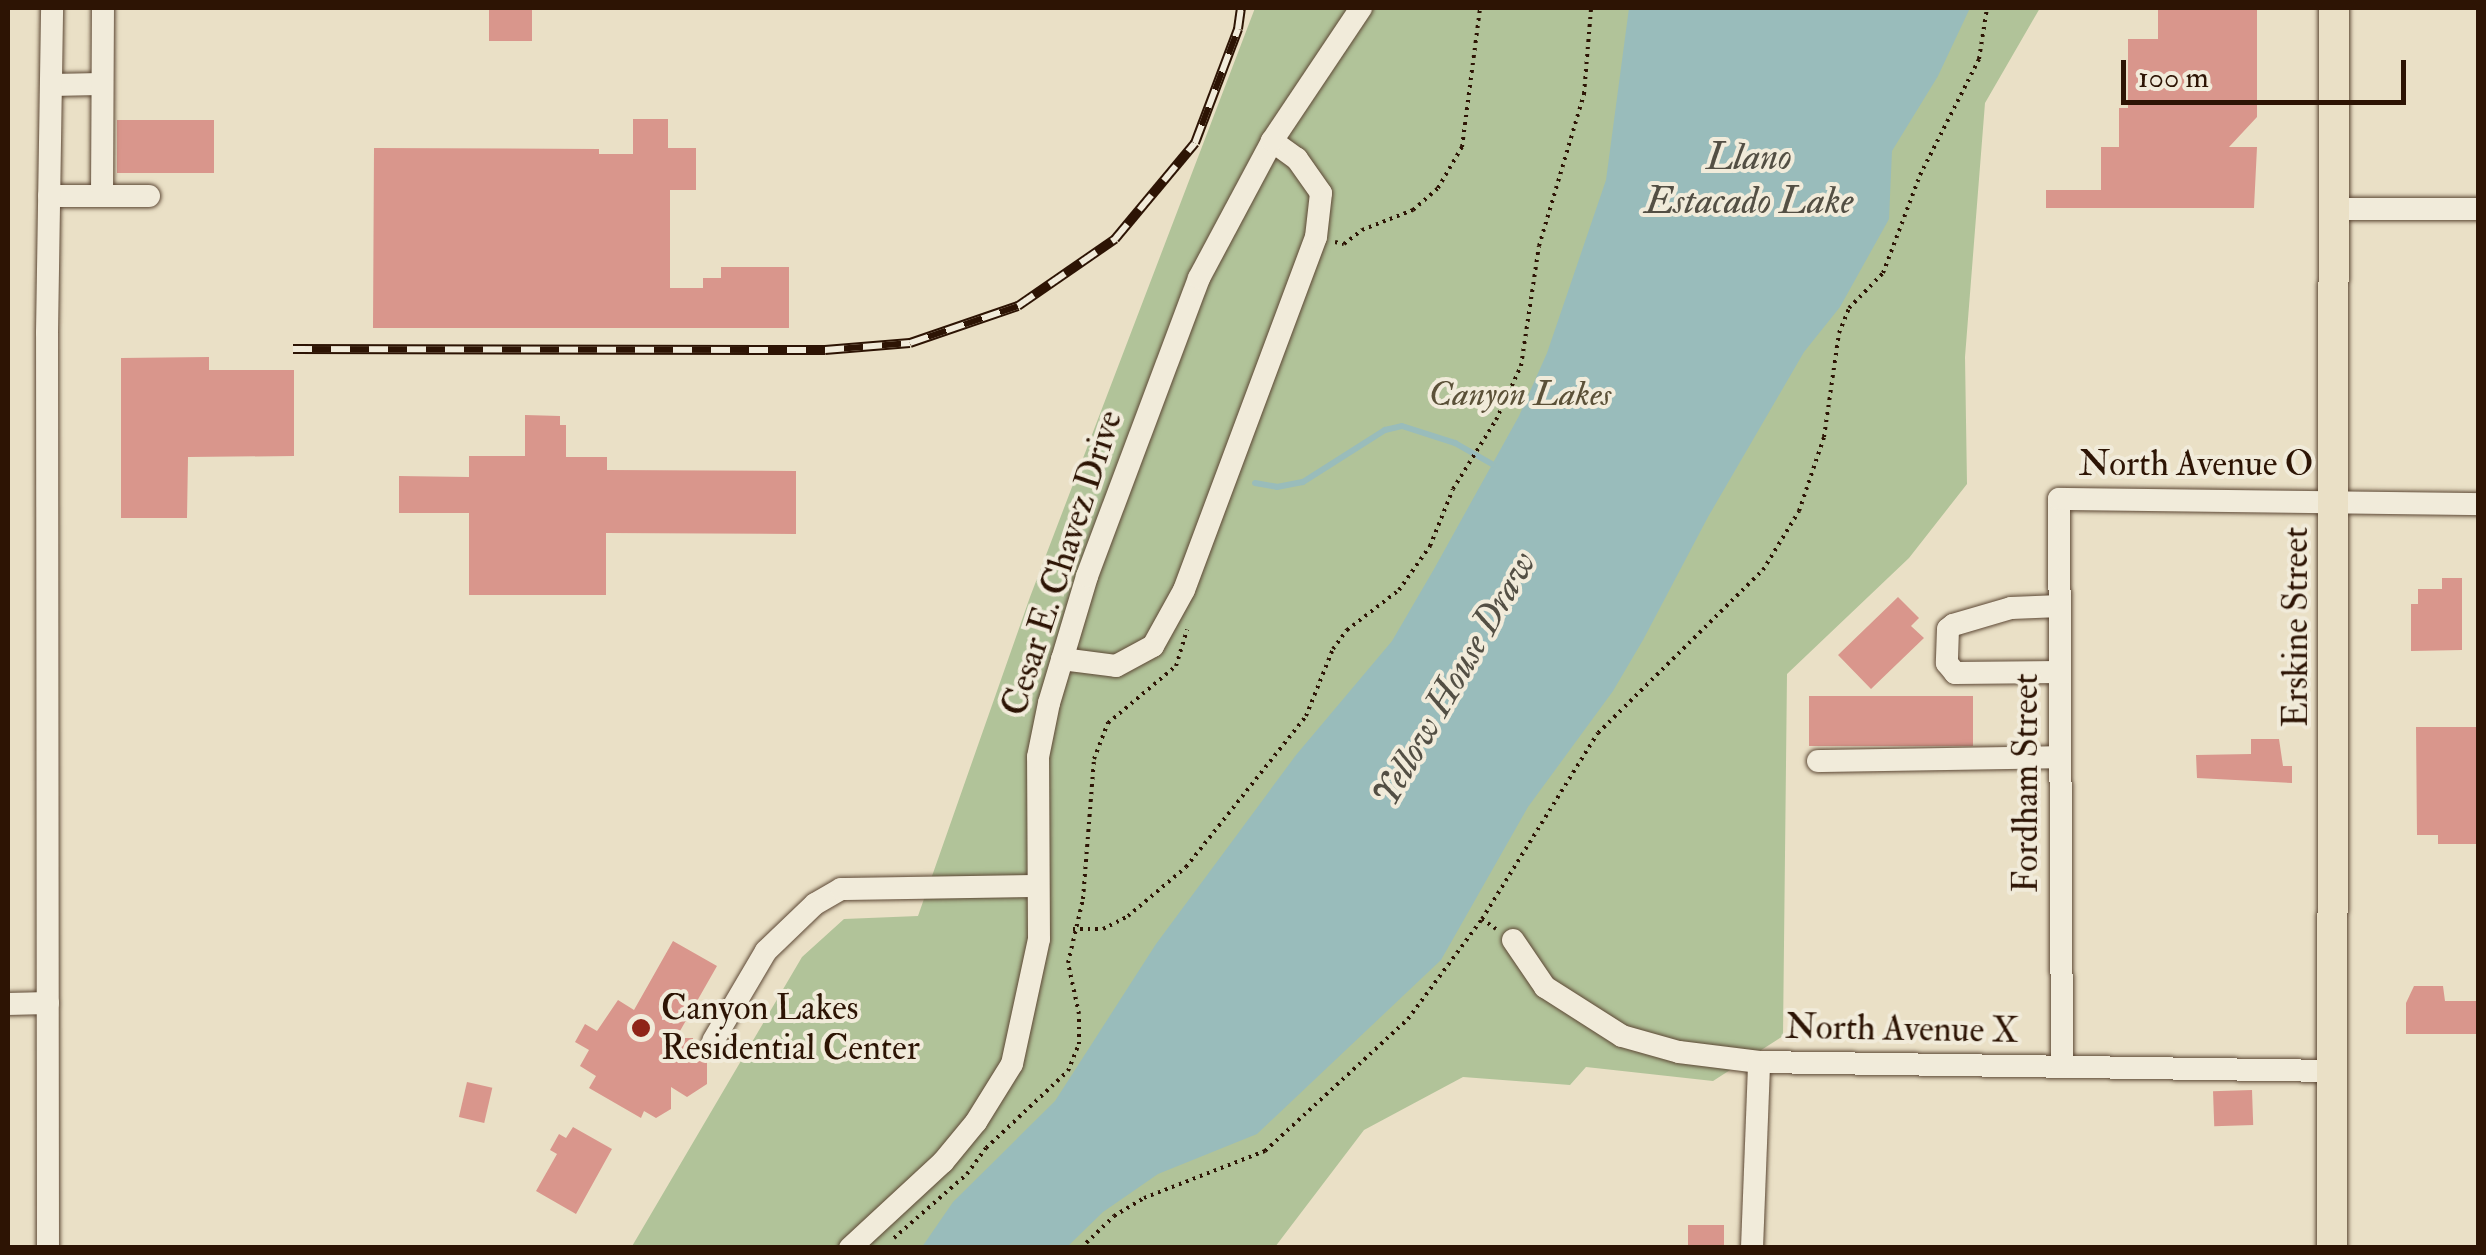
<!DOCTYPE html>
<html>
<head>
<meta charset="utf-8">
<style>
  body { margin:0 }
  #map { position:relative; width:2486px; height:1255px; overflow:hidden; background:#eae0c6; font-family:"IM FELL Double Pica",serif }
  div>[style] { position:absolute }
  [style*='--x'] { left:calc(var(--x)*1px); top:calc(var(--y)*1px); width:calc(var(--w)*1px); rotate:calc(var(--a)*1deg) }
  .green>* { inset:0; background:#b1c399 }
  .water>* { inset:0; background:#99bcbb }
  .stream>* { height:6px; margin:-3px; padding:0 3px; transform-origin:3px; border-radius:3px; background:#99bcbb }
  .building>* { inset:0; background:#d9968c; transform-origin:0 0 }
  .path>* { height:4px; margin-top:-2px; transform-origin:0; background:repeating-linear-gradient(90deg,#2d1404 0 2.5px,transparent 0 7.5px) }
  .roads { filter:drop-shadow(0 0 2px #5c4734) drop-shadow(0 0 2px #5c4734) }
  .minor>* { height:22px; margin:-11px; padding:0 11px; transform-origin:11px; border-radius:11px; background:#f1ebda }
  .major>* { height:30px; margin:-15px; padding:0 15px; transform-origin:15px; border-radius:15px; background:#eae0c6 }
  .rail>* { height:10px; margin-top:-5px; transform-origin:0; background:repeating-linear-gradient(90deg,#f1ebda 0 19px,#2d1404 0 38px); box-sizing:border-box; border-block:2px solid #2d1404 }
  .dots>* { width:28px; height:28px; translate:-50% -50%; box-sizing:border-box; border:5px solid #f1ebda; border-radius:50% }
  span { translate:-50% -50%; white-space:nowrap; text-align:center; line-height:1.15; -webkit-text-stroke:8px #f1ebda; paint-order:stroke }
  .park-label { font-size:35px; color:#5b5138; font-style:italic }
  .street-label { font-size:35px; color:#2d1404 }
  .poi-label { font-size:35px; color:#2d1404 }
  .left { translate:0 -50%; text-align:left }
  .water-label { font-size:38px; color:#534f44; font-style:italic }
  .frame { position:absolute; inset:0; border:10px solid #2d1404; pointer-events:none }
  .scale { position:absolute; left:2121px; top:60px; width:285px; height:45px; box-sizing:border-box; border:5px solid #2d1404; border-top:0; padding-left:12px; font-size:30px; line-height:35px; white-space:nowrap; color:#2d1404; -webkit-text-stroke:8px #f1ebda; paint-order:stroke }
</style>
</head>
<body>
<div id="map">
  <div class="green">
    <div style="clip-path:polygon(1255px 8px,2040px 8px,1985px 103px,1965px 357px,1967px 484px,1909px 558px,1787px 674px,1783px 1036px,1713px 1081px,1586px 1067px,1570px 1085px,1463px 1077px,1364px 1130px,1275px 1247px,631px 1248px,802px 957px,844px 919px,918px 916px,1030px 597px)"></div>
  </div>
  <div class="water">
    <div style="clip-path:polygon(1629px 8px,1970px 8px,1938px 76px,1892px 151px,1889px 219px,1840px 307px,1804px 352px,1708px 517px,1643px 640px,1613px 691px,1528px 807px,1441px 960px,1257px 1134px,1158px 1174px,1103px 1212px,1067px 1247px,922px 1247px,953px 1202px,1055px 1101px,1156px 944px,1296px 755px,1392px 641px,1434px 569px,1519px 416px,1547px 353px,1606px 180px)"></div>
  </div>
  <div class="stream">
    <div style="--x:1255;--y:483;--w:22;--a:10"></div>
    <div style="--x:1277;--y:487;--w:26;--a:-11"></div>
    <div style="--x:1303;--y:482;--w:97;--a:-32.4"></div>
    <div style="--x:1385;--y:430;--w:17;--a:-13"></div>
    <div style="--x:1402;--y:426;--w:56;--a:17.8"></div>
    <div style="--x:1455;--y:443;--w:43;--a:29.6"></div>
  </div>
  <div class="building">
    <div style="left:489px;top:8px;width:43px;height:33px"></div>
    <div style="clip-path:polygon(2158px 8px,2257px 8px,2257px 117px,2229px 147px,2257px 147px,2254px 208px,2046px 208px,2046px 190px,2101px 190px,2101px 147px,2119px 147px,2119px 108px,2128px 108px,2128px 39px,2158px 39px)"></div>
    <div style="clip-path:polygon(633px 119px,668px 119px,668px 148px,696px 148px,696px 190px,670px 190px,670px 288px,703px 288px,703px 278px,721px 278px,721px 267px,789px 267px,789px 328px,373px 328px,374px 148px,599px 149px,599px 154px,633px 154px)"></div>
    <div style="left:214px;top:120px;width:53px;height:97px;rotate:90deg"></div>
    <div style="clip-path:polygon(209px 357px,209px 370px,294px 370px,294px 456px,188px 457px,187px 518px,121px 518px,121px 358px)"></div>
    <div style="clip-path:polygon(525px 415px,560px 416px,560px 425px,566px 425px,566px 457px,607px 457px,607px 470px,796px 471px,796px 534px,606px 533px,606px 595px,469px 595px,469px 513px,399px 513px,399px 476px,469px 477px,469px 456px,525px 456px)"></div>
    <div style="clip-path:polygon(2442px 578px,2462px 578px,2462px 650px,2411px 651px,2411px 604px,2418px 604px,2418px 589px,2442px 589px)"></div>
    <div style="clip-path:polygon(1898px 597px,1919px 618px,1911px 626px,1924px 638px,1871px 689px,1838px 655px)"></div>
    <div style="left:1809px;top:696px;width:164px;height:50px"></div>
    <div style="clip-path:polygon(2416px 727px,2478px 727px,2478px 844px,2438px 844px,2438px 835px,2417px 835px)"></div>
    <div style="clip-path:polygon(2251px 739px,2279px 739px,2283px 766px,2292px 766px,2292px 783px,2197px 778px,2196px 755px,2251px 754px)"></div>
    <div style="clip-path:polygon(673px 941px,717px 966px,676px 1038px,693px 1038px,693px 1054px,707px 1061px,707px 1084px,687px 1097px,671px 1087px,671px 1109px,656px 1118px,644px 1111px,641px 1118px,589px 1088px,596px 1076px,580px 1066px,589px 1050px,575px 1042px,585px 1024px,597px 1031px,618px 1000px,634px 1010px)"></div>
    <div style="clip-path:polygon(2414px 986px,2443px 986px,2445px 1001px,2478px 1001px,2478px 1034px,2406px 1034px,2406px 1003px)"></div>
    <div style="left:467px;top:1082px;width:26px;height:36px;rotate:13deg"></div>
    <div style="left:2252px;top:1090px;width:35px;height:39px;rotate:88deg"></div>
    <div style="clip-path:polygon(573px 1127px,612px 1149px,576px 1214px,536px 1191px,557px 1154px,550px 1150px,559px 1134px,566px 1138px)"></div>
    <div style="left:1688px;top:1225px;width:36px;height:23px"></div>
  </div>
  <div class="path">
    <div style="--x:1335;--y:242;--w:9;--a:13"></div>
    <div style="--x:1344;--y:244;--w:23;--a:-38"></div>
    <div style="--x:1362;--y:230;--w:55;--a:-21.4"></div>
    <div style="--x:1413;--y:210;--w:33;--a:-41"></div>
    <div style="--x:1438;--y:188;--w:48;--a:-59.7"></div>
    <div style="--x:1462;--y:147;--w:140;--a:-82.6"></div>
    <div style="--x:1073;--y:929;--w:30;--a:0"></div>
    <div style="--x:1103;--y:929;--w:28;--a:-27"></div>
    <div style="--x:1128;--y:916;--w:76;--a:-40.2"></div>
    <div style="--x:1186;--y:867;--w:193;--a:-51.5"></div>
    <div style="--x:1306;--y:716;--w:72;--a:-68.1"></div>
    <div style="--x:1333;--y:649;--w:24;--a:-54"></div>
    <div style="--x:1347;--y:630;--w:66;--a:-37.6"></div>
    <div style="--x:1399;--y:590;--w:54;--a:-54.8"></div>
    <div style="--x:1430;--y:546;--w:61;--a:-68"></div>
    <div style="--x:1453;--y:489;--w:81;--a:-58.1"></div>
    <div style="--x:1496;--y:420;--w:60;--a:-65.2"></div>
    <div style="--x:1521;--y:366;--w:121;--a:-81.5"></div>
    <div style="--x:1539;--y:246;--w:159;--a:-73.5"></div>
    <div style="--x:1584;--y:94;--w:86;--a:-85.3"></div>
    <div style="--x:1496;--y:929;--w:17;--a:-144"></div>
    <div style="--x:1482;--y:919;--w:219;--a:-58.1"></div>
    <div style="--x:1598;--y:733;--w:232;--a:-44.7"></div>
    <div style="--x:1763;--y:570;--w:69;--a:-58.6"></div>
    <div style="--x:1799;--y:511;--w:78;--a:-71.3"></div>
    <div style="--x:1824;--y:437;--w:105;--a:-81.8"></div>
    <div style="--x:1839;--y:333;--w:27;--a:-68"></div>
    <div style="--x:1849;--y:308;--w:49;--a:-45.8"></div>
    <div style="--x:1883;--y:273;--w:105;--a:-69.3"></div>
    <div style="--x:1920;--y:175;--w:130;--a:-63"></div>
    <div style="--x:1979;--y:59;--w:52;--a:-81.1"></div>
    <div style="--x:894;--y:1238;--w:97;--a:-41.2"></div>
    <div style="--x:967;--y:1174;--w:32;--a:-54"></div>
    <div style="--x:986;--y:1148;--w:112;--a:-43.2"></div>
    <div style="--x:1068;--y:1071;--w:29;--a:-68"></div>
    <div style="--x:1079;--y:1044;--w:30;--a:-90"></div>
    <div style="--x:1079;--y:1014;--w:52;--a:-102.2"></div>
    <div style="--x:1068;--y:963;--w:66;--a:-76.8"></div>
    <div style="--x:1083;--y:899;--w:140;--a:-85.5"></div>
    <div style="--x:1094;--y:759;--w:39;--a:-69"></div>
    <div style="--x:1108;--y:723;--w:89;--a:-40"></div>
    <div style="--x:1176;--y:666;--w:38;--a:-73"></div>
    <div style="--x:1081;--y:1248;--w:46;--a:-44.1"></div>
    <div style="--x:1114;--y:1216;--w:35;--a:-31"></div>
    <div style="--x:1144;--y:1198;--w:130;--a:-21.2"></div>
    <div style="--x:1265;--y:1151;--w:195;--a:-42.7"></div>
    <div style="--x:1408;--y:1019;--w:124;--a:-53.5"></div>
  </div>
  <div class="roads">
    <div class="minor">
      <div style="--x:51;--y:85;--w:50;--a:-1.1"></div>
      <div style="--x:49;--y:196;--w:53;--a:0"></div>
      <div style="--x:102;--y:196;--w:188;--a:-89.7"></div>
      <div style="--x:102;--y:196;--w:47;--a:0"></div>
      <div style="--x:2334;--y:209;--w:144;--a:0"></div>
      <div style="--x:2060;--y:606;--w:49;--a:177.7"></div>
      <div style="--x:2011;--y:608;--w:60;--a:163.7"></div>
      <div style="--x:1953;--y:625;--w:6;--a:141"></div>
      <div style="--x:1948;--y:629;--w:34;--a:92"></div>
      <div style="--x:1947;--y:663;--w:13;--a:51"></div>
      <div style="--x:1955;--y:673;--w:105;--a:-0.5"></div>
      <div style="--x:1062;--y:659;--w:54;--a:7.4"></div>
      <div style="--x:1116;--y:666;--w:42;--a:-28.4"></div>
      <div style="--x:1153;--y:646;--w:64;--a:-61"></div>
      <div style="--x:1184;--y:590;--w:377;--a:-69.5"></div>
      <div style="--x:1316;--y:237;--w:44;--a:-83.5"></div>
      <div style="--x:1321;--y:193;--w:42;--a:-125.2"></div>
      <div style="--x:1297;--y:159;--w:31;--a:-144"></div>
      <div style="--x:1818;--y:761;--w:242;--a:-0.9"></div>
      <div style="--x:1513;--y:940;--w:57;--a:55.8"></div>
      <div style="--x:1545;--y:987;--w:91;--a:32.5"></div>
      <div style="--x:1622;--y:1036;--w:59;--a:15.7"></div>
      <div style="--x:1679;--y:1052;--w:81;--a:7.1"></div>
      <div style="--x:1759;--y:1062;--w:574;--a:0.9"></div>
      <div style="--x:8;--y:1004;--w:40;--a:-1.4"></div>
      <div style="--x:713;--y:1041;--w:104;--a:-59.5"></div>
      <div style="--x:766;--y:951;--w:68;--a:-43.8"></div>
      <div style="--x:815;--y:904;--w:30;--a:-30"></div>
      <div style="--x:841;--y:889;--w:196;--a:-0.9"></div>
      <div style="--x:2062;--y:1066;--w:567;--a:-90.3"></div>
      <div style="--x:2059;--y:499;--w:419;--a:0.7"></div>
      <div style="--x:48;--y:1248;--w:915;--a:-90.06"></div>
      <div style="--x:47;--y:333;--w:325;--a:-89.1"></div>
      <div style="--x:850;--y:1248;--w:127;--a:-42.8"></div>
      <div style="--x:943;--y:1162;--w:52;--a:-50.5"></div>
      <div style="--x:976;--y:1122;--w:68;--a:-58.2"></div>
      <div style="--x:1012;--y:1064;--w:128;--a:-77.8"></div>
      <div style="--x:1039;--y:939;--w:182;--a:-90.3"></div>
      <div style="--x:1038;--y:757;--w:55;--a:-78.5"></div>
      <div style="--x:1049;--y:703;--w:133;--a:-73.3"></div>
      <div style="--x:1087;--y:576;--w:318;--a:-69.4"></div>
      <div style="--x:1199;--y:278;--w:155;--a:-61.9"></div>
      <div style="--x:1272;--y:141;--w:160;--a:-56.2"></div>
      <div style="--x:1752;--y:1248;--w:186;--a:-87.8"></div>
    </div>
    <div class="major">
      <div style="--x:2332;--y:1248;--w:1240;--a:-89.91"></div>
    </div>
  </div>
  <div class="rail">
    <div style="--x:293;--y:349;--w:532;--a:0.11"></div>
    <div style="--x:825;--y:350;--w:85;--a:-4.7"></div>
    <div style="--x:910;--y:343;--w:114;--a:-18.9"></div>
    <div style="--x:1018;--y:306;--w:118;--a:-34.6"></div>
    <div style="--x:1115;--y:239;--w:125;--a:-50.2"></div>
    <div style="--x:1195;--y:143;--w:122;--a:-69.3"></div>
    <div style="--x:1238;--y:29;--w:21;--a:-82"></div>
  </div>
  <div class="dots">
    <div style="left:641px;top:1028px;background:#8f2418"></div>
  </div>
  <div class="park-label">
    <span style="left:1520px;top:394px">Canyon Lakes</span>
  </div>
  <div class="street-label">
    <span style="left:2196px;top:464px">North Avenue O</span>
    <span style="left:1062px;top:563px;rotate:-72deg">Cesar E. Chavez Drive</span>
    <span style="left:2296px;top:627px;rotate:-90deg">Erskine Street</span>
    <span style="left:2026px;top:783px;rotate:-90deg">Fordham Street</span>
    <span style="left:1902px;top:1029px;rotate:1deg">North Avenue X</span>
  </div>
  <div class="poi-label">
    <span class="left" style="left:661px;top:1028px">Canyon Lakes<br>Residential Center</span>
  </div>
  <div class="water-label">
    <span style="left:1749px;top:180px">Llano<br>Estacado Lake</span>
    <span style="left:1455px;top:679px;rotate:-60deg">Yellow House Draw</span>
  </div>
  <div class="frame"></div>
  <div class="scale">100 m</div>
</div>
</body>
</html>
